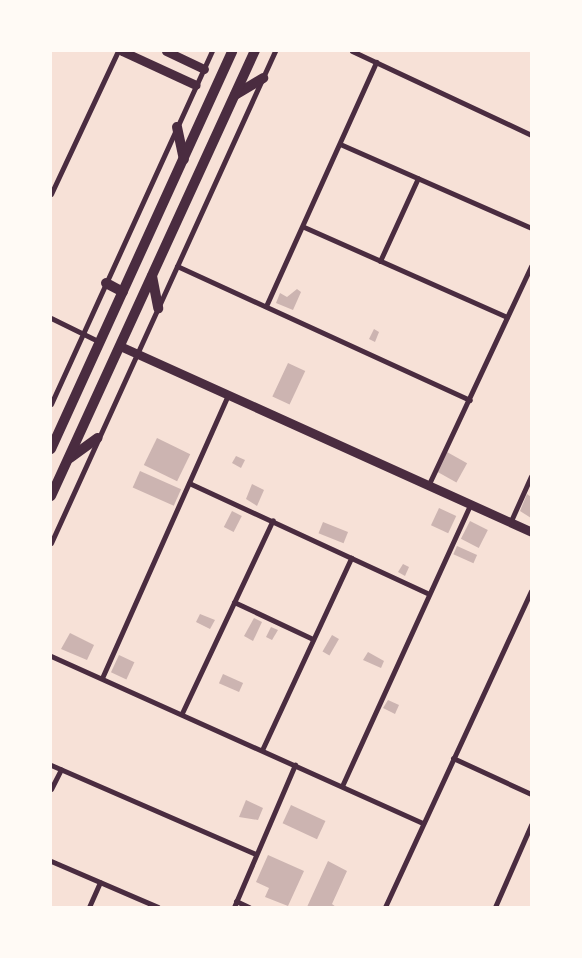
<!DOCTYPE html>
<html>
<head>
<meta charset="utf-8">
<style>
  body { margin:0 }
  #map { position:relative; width:582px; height:958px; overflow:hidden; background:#f7e1d7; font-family:Ubuntu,sans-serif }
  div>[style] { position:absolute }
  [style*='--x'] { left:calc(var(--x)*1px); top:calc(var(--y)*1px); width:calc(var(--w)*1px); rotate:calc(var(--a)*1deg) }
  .building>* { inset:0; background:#ccb4b1; transform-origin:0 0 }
  .minor>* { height:5px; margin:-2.5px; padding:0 2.5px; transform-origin:2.5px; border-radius:2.5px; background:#4a2c40 }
  .tertiary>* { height:9px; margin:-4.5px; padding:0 4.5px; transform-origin:4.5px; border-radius:4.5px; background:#4a2c40 }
  .secondary>* { height:10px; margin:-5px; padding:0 5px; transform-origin:5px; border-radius:5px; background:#4a2c40 }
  span { translate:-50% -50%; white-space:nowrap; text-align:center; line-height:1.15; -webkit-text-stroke:5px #fffaf5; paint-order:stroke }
  .frame { position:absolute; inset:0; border:52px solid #fffaf5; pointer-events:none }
</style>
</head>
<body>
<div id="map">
  <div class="building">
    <div style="clip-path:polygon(297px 289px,301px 292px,293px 310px,276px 303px,280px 293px,287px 297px)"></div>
    <div style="clip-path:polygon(374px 329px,379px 332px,375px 342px,369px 339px)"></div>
    <div style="left:288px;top:363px;width:19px;height:37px;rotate:25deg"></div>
    <div style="left:157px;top:438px;width:37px;height:30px;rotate:26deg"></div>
    <div style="left:447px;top:452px;width:23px;height:22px;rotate:29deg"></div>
    <div style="clip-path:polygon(236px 456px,245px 460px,241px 468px,232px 463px)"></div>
    <div style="left:140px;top:471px;width:45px;height:18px;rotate:24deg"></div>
    <div style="clip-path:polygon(252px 484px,264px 490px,257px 506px,246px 499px)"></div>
    <div style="clip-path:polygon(527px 494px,531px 497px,531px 518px,520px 511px)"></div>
    <div style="left:439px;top:508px;width:19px;height:19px;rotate:25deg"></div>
    <div style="left:232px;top:511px;width:11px;height:18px;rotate:27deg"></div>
    <div style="left:470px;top:521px;width:20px;height:20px;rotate:27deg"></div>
    <div style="left:323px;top:522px;width:27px;height:12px;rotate:22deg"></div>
    <div style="left:457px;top:546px;width:22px;height:9px;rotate:24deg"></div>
    <div style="clip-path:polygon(403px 564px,409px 567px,405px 576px,398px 572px)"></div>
    <div style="clip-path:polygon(200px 614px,215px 620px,210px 629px,196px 622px)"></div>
    <div style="clip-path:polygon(254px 618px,262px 622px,253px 641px,244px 636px)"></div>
    <div style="clip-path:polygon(271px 627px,278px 630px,272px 640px,266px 637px)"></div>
    <div style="clip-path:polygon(70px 633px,94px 645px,87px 660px,61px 649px)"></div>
    <div style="left:332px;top:635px;width:8px;height:19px;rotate:30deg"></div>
    <div style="clip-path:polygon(368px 652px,384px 661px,381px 668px,363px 660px)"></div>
    <div style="left:119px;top:655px;width:17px;height:19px;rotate:25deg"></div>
    <div style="left:223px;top:674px;width:22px;height:10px;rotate:24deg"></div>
    <div style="clip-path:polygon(388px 700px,399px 705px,395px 714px,383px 708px)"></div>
    <div style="clip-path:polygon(246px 800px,263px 808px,258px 820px,239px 817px)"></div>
    <div style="left:291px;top:805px;width:38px;height:20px;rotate:25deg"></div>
    <div style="clip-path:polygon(268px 855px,304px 871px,288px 906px,265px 897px,269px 888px,256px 882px)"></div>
    <div style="clip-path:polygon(328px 861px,347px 871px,332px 904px,336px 907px,307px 907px)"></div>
  </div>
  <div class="minor">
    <div style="--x:352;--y:51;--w:198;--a:25.1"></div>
    <div style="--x:340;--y:144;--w:209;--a:23.7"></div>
    <div style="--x:51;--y:194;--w:158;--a:-64.9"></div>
    <div style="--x:304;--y:227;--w:222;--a:23.9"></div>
    <div style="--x:380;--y:261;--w:91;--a:-65.4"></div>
    <div style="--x:177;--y:266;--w:322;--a:24.6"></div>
    <div style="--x:266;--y:306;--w:268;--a:-65.7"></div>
    <div style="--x:51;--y:318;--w:55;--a:26.1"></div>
    <div style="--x:51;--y:404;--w:388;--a:-65.5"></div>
    <div style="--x:189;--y:483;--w:264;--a:24.8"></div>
    <div style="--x:428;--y:486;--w:243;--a:-64.9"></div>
    <div style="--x:510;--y:523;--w:51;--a:-65.9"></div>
    <div style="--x:51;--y:543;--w:541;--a:-65.52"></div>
    <div style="--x:234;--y:602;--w:87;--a:25.1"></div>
    <div style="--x:51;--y:656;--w:408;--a:24.2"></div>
    <div style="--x:102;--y:678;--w:310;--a:-66"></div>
    <div style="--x:182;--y:713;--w:213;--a:-64.8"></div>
    <div style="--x:262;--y:750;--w:212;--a:-65.1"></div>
    <div style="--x:453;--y:758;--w:86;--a:24.8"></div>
    <div style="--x:51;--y:765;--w:223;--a:23.5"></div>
    <div style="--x:342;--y:786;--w:309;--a:-65.5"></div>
    <div style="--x:51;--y:789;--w:22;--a:-63"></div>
    <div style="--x:51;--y:861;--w:116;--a:23.3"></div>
    <div style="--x:236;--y:901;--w:14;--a:25"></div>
    <div style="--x:89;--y:907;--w:27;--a:-66"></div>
    <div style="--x:234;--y:907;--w:155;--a:-66.8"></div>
    <div style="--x:385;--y:907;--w:348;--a:-65.2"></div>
    <div style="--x:495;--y:907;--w:90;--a:-66.3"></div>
  </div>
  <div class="tertiary">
    <div style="--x:122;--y:51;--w:81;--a:24.7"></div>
    <div style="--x:166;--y:51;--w:42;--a:25.3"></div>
    <div style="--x:120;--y:346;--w:451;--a:24.3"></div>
  </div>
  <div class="secondary">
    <div style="--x:235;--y:95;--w:33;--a:-31"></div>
    <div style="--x:177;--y:127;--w:33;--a:78"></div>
    <div style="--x:152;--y:276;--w:33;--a:79"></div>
    <div style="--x:106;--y:283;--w:19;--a:28"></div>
    <div style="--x:51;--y:449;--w:437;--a:-65.5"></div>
    <div style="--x:70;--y:458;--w:34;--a:-36"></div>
    <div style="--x:51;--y:496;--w:490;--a:-65.4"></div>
  </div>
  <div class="frame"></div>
</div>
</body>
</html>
